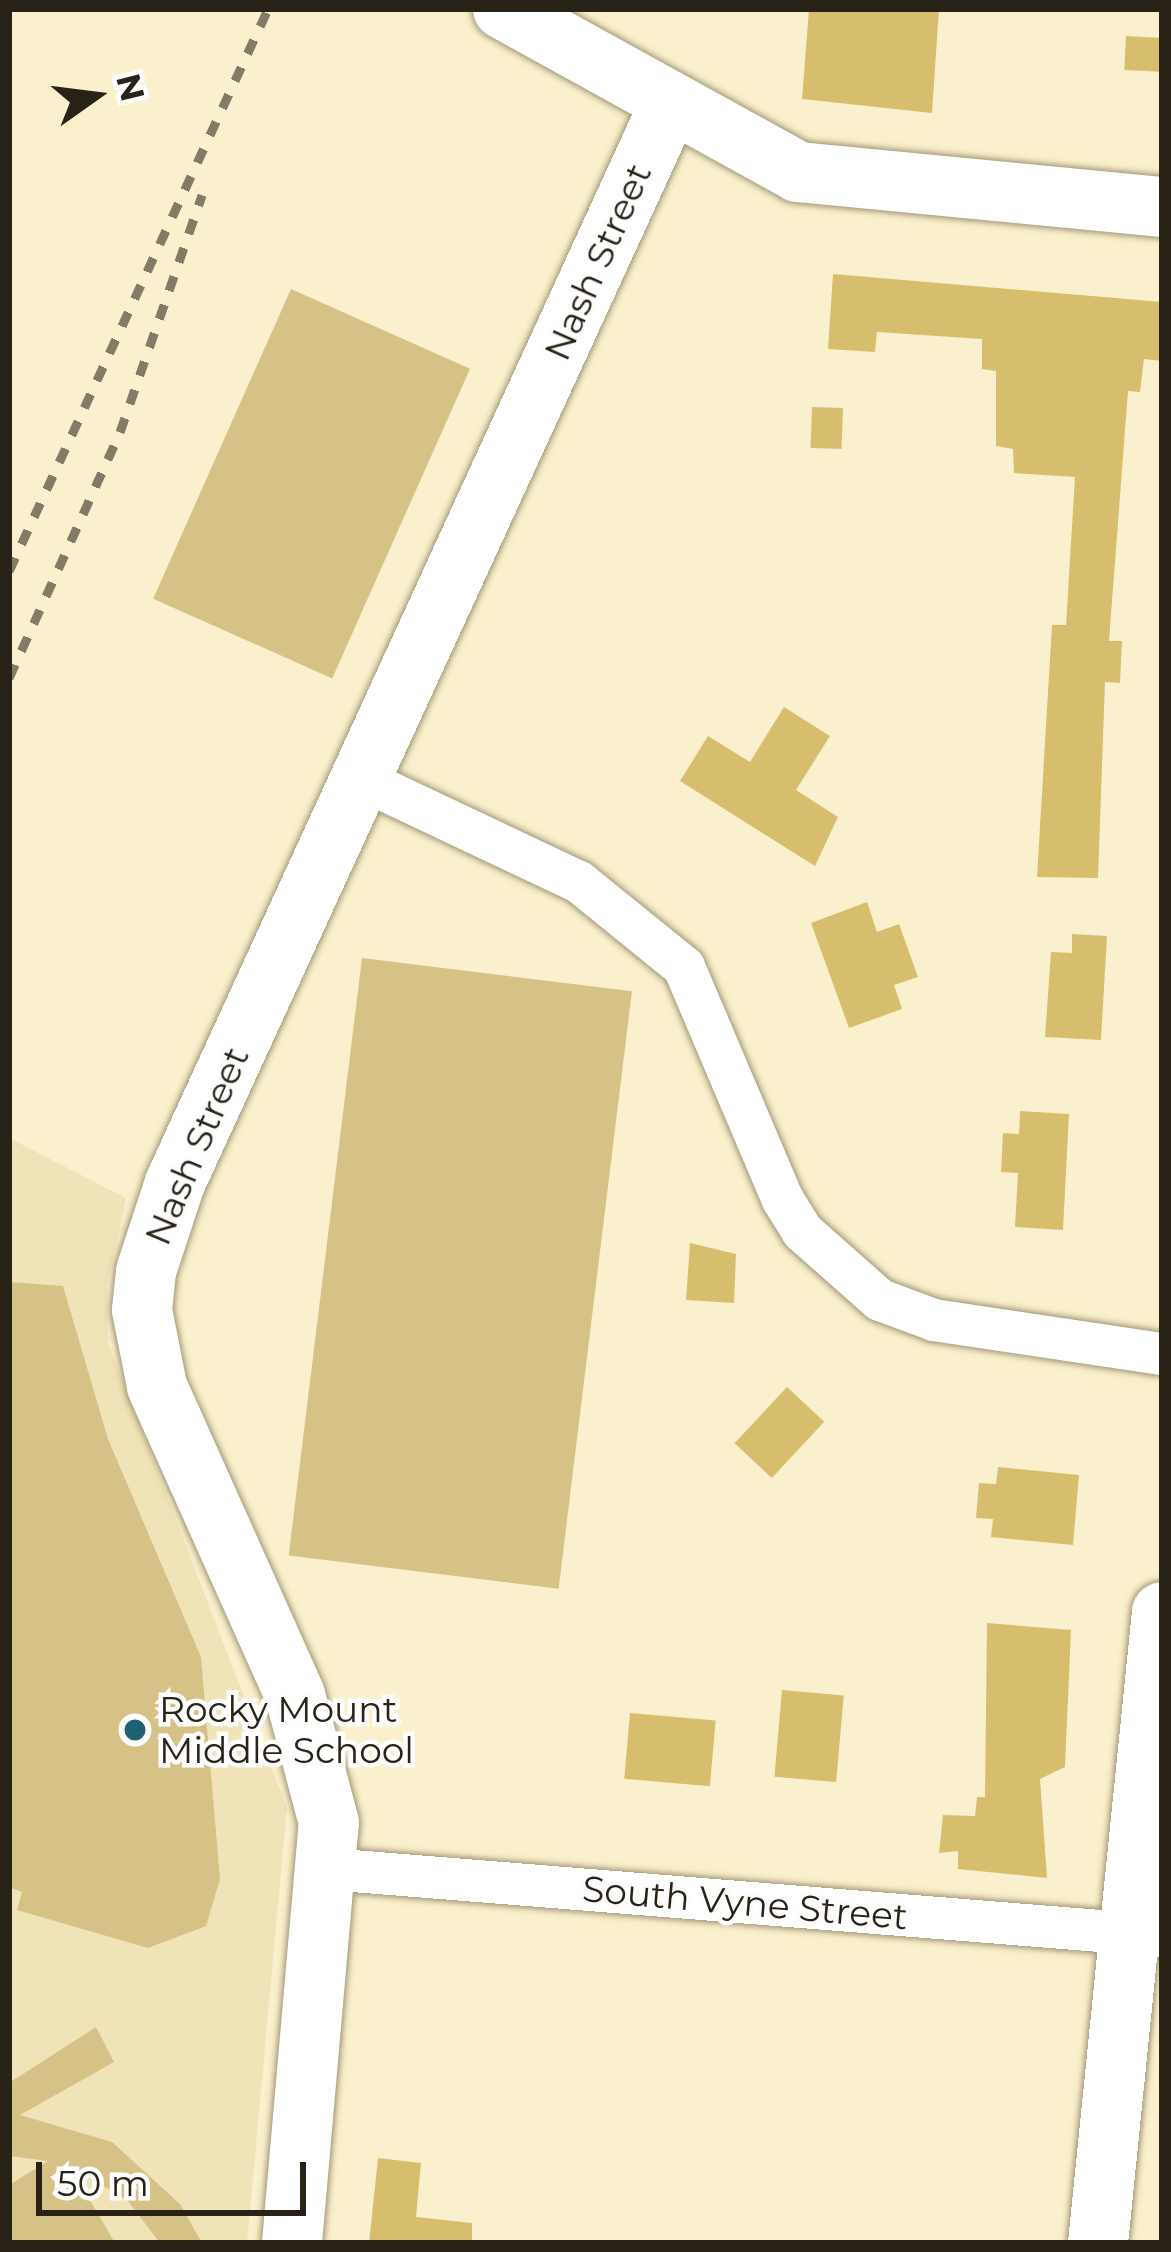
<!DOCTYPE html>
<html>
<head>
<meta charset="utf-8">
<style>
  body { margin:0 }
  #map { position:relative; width:1171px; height:2252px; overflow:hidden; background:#fbf0cd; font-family:Montserrat,sans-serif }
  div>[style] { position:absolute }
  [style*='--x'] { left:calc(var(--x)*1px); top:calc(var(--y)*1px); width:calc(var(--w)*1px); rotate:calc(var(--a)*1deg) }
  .built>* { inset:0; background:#f0e3b8 }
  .green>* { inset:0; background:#d6c286; transform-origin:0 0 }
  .building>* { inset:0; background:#d7be6f; transform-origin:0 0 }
  .roads { filter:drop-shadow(0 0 3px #a29877) drop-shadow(0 0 3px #a29877) }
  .street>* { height:42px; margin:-21px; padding:0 21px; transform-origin:21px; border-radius:21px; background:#fff }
  .secondary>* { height:60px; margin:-30px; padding:0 30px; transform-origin:30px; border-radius:30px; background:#fff }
  .rail>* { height:9px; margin-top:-4.5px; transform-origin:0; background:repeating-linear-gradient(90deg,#837b65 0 15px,transparent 0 30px) }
  .dots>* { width:33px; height:33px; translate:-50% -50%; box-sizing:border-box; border:6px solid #fdfdfd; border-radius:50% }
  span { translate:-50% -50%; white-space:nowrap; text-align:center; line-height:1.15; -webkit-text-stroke:9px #fdfdfd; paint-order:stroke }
  .street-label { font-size:36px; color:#282316 }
  .poi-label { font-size:36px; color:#282316 }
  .left { translate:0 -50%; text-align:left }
  .frame { position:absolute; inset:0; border:12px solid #282316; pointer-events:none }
  .north { position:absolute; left:36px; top:36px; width:120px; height:120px; -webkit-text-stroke:9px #fdfdfd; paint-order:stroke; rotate:76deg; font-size:33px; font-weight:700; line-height:48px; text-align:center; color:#282316 }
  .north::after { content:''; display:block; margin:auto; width:42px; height:54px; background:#282316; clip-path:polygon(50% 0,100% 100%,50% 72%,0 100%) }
  .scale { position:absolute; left:36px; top:2162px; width:270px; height:54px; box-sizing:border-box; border:6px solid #282316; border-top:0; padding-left:15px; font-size:36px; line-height:42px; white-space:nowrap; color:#282316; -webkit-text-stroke:9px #fdfdfd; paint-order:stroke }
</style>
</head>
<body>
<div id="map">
  <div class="built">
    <div style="clip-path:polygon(9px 1138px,126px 1198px,107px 1286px,108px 1343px,287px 1808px,247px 2243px,9px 2243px)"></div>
  </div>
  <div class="green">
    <div style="left:291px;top:289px;width:196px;height:339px;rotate:24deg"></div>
    <div style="left:362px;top:958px;width:272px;height:602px;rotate:7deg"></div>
    <div style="clip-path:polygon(9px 1282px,63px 1286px,108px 1439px,201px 1657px,220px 1879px,206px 1926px,148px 1948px,17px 1910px,22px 1892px,9px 1887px)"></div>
    <div style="clip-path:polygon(96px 2027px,114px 2062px,20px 2115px,112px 2142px,180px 2204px,202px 2243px,160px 2243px,127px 2200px,70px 2166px,115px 2243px,9px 2243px,9px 2185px,48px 2161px,9px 2156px,9px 2083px)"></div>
  </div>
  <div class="building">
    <div style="clip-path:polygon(809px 9px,939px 9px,932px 113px,802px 99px)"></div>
    <div style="left:1126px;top:36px;width:36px;height:34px;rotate:3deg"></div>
    <div style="clip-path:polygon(833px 274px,1162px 302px,1162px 361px,1144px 359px,1140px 392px,1128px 391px,1109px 641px,1122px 641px,1120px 683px,1105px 682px,1098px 878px,1037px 877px,1052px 625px,1066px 625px,1075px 477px,1014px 473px,1013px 449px,996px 446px,996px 371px,982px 369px,982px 339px,877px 332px,875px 352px,828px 349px)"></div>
    <div style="left:812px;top:407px;width:31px;height:41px;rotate:2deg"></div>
    <div style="clip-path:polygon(784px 707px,830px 736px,796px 790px,838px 817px,815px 866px,680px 781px,708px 736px,750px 762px)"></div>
    <div style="clip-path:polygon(867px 902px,877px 932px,899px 924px,918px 977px,894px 985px,902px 1009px,849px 1028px,811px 923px)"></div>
    <div style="clip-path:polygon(1072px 934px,1107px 936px,1101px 1040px,1045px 1037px,1051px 952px,1072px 953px)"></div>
    <div style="clip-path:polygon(1020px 1111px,1069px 1114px,1063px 1230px,1015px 1227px,1018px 1173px,1001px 1172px,1003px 1133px,1019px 1134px)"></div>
    <div style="clip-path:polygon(690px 1243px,736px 1254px,734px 1303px,686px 1300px)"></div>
    <div style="left:787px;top:1387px;width:51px;height:77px;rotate:43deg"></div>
    <div style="clip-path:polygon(998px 1467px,1079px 1475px,1073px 1545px,991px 1537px,993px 1519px,976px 1518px,979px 1483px,996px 1484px)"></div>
    <div style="clip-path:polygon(987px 1623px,1071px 1630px,1065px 1767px,1040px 1779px,1047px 1878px,958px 1869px,958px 1851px,939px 1853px,943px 1815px,975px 1816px,977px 1797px,985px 1797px)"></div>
    <div style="left:782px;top:1690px;width:62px;height:87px;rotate:5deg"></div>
    <div style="left:630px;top:1713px;width:86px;height:66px;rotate:5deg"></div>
    <div style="clip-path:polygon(378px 2158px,421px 2163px,416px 2217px,472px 2223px,472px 2243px,369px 2243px)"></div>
  </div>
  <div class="roads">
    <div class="street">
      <div style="--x:361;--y:779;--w:241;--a:25.3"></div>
      <div style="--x:579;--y:882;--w:135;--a:39"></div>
      <div style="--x:684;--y:967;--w:253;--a:67"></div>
      <div style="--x:783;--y:1200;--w:36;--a:58"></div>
      <div style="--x:802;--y:1231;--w:104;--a:41.5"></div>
      <div style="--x:880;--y:1300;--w:58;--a:20.3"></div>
      <div style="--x:934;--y:1320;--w:231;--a:8.5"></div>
      <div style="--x:328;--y:1869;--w:837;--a:4.59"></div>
    </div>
    <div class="secondary">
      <div style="--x:503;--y:9;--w:337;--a:28.9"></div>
      <div style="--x:798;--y:172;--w:366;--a:5.5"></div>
      <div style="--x:292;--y:2243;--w:422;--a:-85"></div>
      <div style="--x:329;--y:1823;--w:132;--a:-104.9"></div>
      <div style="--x:295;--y:1695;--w:338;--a:-114.1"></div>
      <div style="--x:157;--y:1386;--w:77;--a:-101.2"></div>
      <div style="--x:142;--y:1310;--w:39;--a:-84"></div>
      <div style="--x:146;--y:1271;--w:93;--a:-71.8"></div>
      <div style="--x:175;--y:1183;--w:1187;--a:-65.36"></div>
      <div style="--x:1098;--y:2243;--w:634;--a:-84.21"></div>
    </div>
  </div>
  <div class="rail">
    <div style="--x:9;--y:571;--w:619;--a:-65.26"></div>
    <div style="--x:9;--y:678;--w:270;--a:-65.7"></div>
    <div style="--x:120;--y:432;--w:251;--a:-70.9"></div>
  </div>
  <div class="dots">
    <div style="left:135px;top:1730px;background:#1d6173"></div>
  </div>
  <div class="street-label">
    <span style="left:598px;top:262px;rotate:-66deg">Nash Street</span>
    <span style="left:197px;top:1146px;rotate:-67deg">Nash Street</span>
    <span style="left:745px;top:1903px;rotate:5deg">South Vyne Street</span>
  </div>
  <div class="poi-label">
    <span class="left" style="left:159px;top:1730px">Rocky Mount<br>Middle School</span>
  </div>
  <div class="frame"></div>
  <div class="north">N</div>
  <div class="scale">50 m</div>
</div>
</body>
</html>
